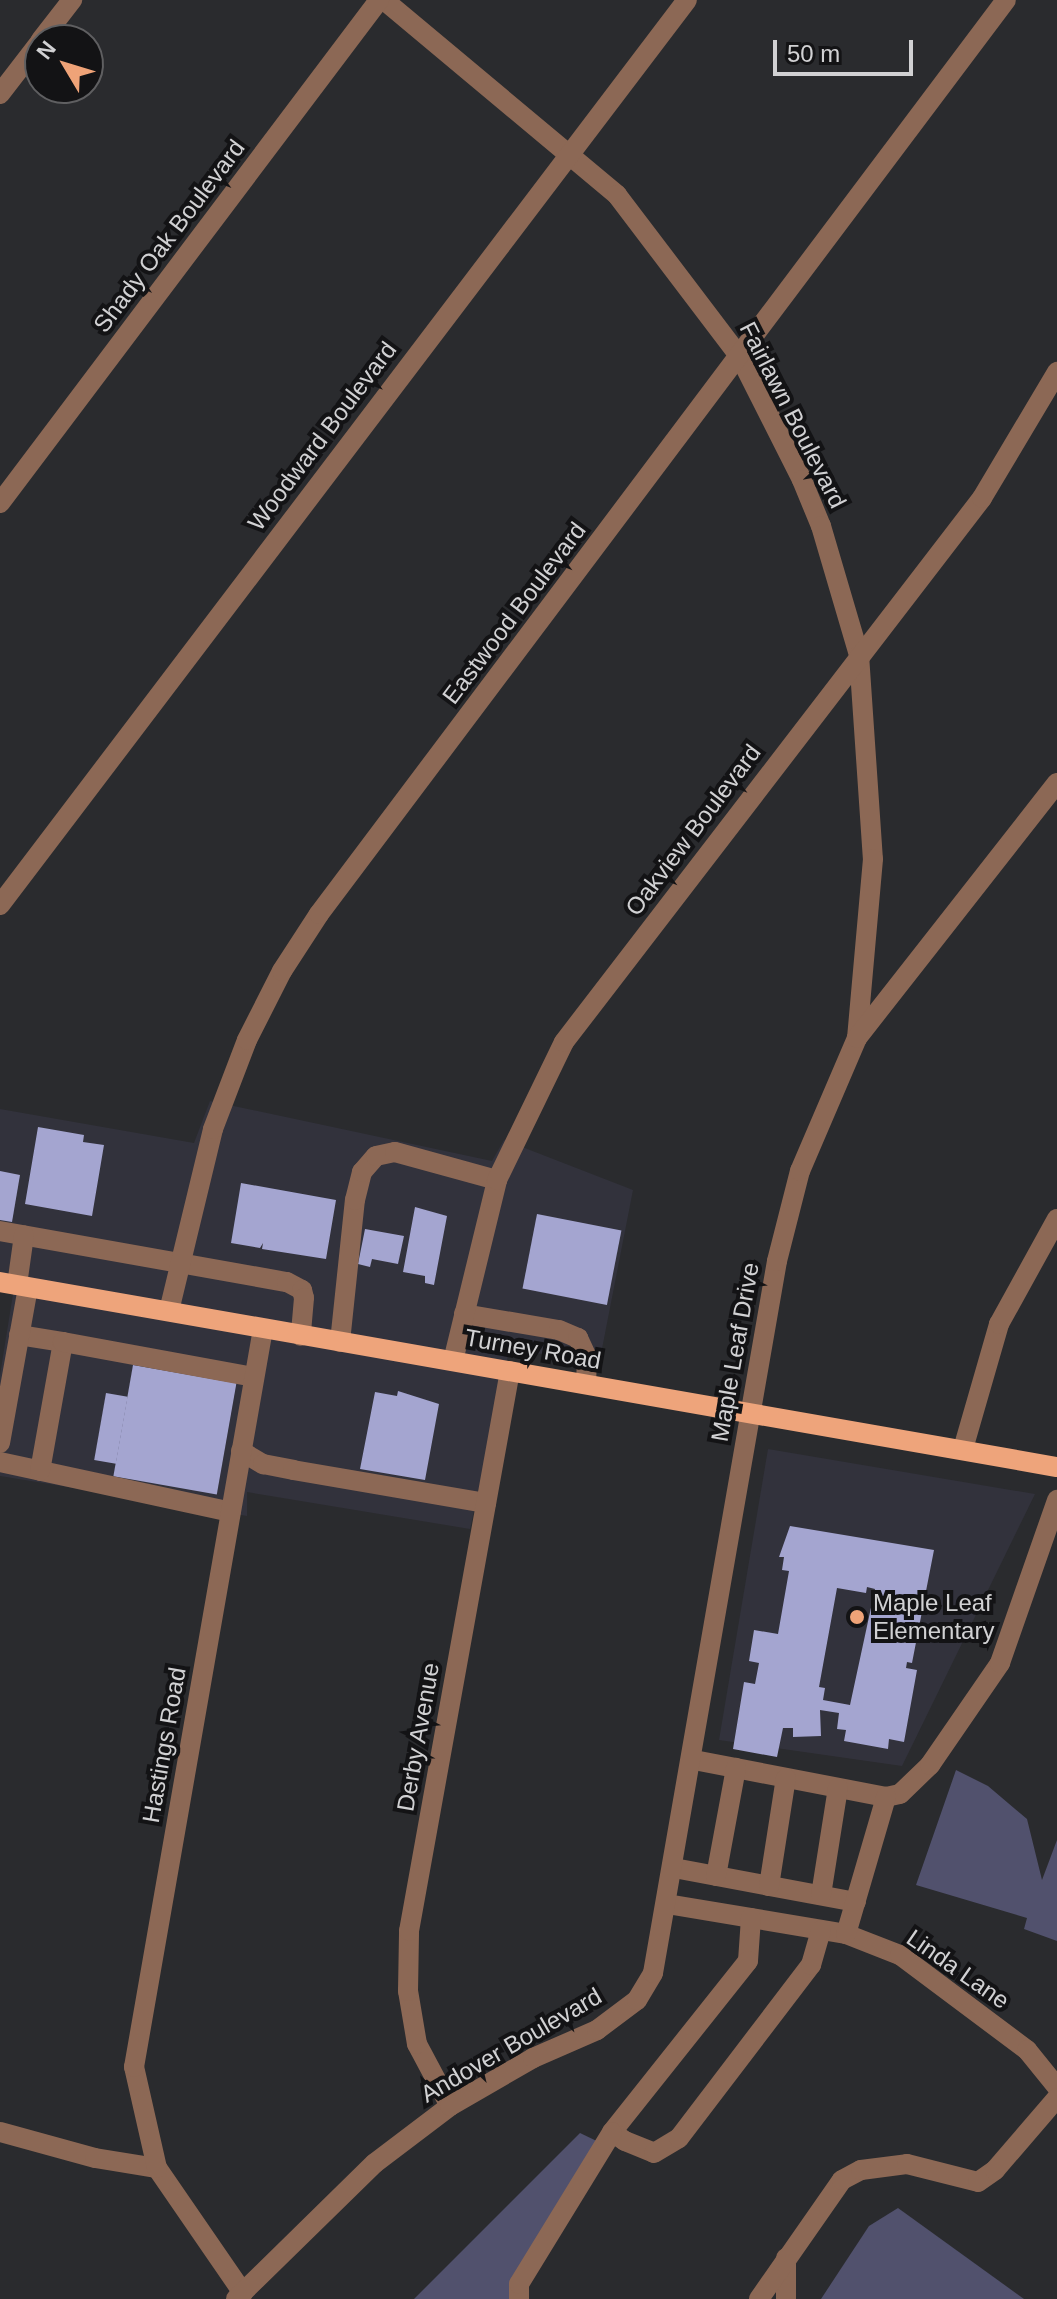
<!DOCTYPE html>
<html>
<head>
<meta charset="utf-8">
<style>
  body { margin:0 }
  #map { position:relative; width:1057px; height:2299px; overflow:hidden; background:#2a2b2e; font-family:Arial,sans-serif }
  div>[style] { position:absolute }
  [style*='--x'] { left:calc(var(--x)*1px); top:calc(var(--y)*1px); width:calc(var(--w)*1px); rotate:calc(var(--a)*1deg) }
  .built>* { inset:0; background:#32323c }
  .green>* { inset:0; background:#51516d }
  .building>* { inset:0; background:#a4a5d0; transform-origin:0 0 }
  .minor>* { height:20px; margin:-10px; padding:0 10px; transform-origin:10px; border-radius:10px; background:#8c6855 }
  .major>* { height:20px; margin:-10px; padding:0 10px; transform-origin:10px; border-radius:10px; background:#eea47b }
  .dots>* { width:22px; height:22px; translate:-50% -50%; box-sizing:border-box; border:4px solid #131315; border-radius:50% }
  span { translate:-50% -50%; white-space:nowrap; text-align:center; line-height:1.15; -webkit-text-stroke:8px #131315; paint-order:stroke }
  .street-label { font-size:24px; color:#d1d1d3 }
  .poi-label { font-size:24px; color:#d1d1d3 }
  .left { translate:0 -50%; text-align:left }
  .north { position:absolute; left:24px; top:24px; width:80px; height:80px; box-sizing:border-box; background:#131315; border:2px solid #5f5f61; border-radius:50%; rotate:308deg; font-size:22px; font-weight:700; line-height:32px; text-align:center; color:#d1d1d3 }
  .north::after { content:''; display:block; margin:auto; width:28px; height:36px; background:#efa378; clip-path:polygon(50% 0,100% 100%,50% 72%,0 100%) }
  .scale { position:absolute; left:773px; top:40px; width:140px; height:36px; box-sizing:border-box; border:4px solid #d1d1d3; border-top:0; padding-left:10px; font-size:24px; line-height:28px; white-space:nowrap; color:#d1d1d3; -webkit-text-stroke:6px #131315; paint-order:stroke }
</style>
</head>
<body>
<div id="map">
  <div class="built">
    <div style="clip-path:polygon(210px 1101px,492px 1161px,504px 1140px,633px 1190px,600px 1359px,509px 1351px,470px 1529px,247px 1492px,247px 1516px,0 1476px,0 1375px,13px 1294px,0 1291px,0 1109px,194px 1143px)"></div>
    <div style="clip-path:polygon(768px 1449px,1035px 1494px,902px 1766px,719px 1740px)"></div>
  </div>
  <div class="green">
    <div style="clip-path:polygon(956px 1770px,988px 1786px,1027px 1819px,1042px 1880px,1057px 1840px,1057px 1941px,1024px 1929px,1027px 1918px,916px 1885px)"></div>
    <div style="clip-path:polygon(580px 2133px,605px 2145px,510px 2299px,414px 2299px)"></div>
    <div style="clip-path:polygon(898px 2208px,1024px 2299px,821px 2299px,869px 2226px)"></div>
  </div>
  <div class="building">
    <div style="clip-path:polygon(38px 1127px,84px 1135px,83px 1142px,104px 1145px,92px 1216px,25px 1204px)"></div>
    <div style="clip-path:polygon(0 1171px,20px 1175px,12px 1222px,0 1220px)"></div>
    <div style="clip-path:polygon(241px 1183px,336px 1200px,326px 1259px,262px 1249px,263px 1243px,260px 1248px,231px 1243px)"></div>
    <div style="clip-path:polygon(415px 1207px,447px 1216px,434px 1285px,425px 1283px,425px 1276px,403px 1272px)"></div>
    <div style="left:537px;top:1214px;width:86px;height:76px;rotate:11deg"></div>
    <div style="clip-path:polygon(365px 1229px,404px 1236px,398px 1264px,372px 1259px,370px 1267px,358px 1264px)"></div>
    <div style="left:133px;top:1365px;width:105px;height:113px;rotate:10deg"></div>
    <div style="clip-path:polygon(398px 1391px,439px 1404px,425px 1480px,360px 1469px,375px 1392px,397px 1396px)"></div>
    <div style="left:106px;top:1393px;width:22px;height:68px;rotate:10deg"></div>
    <div style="clip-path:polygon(evenodd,790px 1526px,934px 1550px,912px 1663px,907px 1662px,906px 1668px,917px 1670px,904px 1742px,889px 1739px,888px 1749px,844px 1741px,846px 1730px,837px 1729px,839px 1713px,820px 1710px,821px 1736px,793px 1737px,793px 1728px,783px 1728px,777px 1757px,733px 1749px,744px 1682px,755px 1684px,759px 1663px,749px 1661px,754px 1630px,778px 1634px,789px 1571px,782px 1570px,784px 1557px,779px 1557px,790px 1526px,867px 1587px,875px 1589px,850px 1705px,823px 1700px,825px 1688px,819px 1687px,837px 1588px,866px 1593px,867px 1587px)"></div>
  </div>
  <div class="minor">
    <div style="--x:384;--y:0;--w:304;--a:39.9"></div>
    <div style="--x:617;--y:195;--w:203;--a:52.8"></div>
    <div style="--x:740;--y:357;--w:138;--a:63.2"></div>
    <div style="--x:802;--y:480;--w:50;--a:67.6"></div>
    <div style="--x:821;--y:526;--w:134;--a:73.6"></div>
    <div style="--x:859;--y:655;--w:204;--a:86.1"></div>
    <div style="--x:873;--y:859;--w:180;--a:95.1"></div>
    <div style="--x:41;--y:40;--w:51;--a:-52.2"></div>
    <div style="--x:0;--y:94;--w:66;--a:-52.4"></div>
    <div style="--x:0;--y:503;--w:630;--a:-53"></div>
    <div style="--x:0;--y:905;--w:1136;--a:-52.8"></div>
    <div style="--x:0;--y:1231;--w:291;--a:10.1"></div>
    <div style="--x:287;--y:1282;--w:17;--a:28"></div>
    <div style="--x:302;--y:1290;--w:8;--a:76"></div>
    <div style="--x:304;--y:1298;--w:38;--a:95"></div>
    <div style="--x:17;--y:1285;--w:50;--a:-82"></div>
    <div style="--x:169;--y:1311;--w:187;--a:-76.4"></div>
    <div style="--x:213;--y:1129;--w:95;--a:-69.1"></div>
    <div style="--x:247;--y:1040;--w:77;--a:-63.1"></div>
    <div style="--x:282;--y:971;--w:68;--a:-57"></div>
    <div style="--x:319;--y:914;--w:1143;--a:-53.07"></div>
    <div style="--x:464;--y:1314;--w:96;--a:9.6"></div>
    <div style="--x:559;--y:1330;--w:21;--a:23"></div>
    <div style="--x:578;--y:1338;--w:21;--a:65"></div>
    <div style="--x:587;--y:1357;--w:27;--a:92"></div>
    <div style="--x:19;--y:1335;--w:45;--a:9"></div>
    <div style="--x:340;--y:1342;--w:143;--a:-84"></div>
    <div style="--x:355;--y:1200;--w:29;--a:-76"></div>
    <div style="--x:362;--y:1172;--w:21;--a:-49"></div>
    <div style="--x:376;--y:1156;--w:19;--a:-12"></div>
    <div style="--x:395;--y:1152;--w:106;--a:15.4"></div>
    <div style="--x:453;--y:1361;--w:186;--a:-76.3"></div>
    <div style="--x:497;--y:1180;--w:153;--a:-64.1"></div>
    <div style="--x:564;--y:1042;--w:686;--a:-52.46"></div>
    <div style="--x:982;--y:498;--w:147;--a:-59.2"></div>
    <div style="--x:0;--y:1443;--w:158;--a:-79.8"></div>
    <div style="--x:963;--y:1449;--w:130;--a:-73.9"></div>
    <div style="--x:999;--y:1324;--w:120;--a:-61.1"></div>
    <div style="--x:241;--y:1451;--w:26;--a:31"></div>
    <div style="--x:263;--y:1464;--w:31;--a:11"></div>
    <div style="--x:293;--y:1470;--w:196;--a:9.7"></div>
    <div style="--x:0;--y:1462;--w:236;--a:12.2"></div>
    <div style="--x:40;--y:1471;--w:131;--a:-79.9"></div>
    <div style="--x:63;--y:1342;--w:194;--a:10.4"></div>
    <div style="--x:694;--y:1760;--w:196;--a:10.9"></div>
    <div style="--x:886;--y:1797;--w:14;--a:-12"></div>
    <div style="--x:900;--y:1794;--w:42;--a:-44"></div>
    <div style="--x:930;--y:1765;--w:124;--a:-55.5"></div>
    <div style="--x:1000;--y:1663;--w:173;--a:-70.7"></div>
    <div style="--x:674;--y:1868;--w:185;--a:10.6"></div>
    <div style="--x:716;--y:1876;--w:110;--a:-79.5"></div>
    <div style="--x:769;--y:1886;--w:109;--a:-81.1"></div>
    <div style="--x:821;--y:1895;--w:108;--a:-81"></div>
    <div style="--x:667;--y:1904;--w:181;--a:9.5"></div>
    <div style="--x:846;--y:1934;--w:58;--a:21.3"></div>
    <div style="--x:900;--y:1955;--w:159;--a:36.8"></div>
    <div style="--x:1027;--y:2050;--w:48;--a:51"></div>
    <div style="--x:751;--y:1918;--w:43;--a:94"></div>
    <div style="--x:748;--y:1961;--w:218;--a:128.5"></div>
    <div style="--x:612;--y:2132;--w:16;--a:35"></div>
    <div style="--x:625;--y:2141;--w:31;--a:22"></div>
    <div style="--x:654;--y:2153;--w:29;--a:-31"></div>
    <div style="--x:679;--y:2138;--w:218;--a:-52.7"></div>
    <div style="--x:811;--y:1965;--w:36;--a:-74"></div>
    <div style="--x:846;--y:1934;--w:143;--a:-73.7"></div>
    <div style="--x:450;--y:2106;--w:70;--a:-118"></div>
    <div style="--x:417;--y:2044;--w:54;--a:-99.6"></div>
    <div style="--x:408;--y:1991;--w:60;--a:-89"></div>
    <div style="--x:409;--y:1931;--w:569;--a:-79.78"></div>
    <div style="--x:0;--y:2132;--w:98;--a:15.3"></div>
    <div style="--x:95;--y:2158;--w:63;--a:9.2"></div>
    <div style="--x:786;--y:2258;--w:41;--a:90"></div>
    <div style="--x:243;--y:2293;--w:152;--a:-124.5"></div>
    <div style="--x:157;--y:2168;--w:104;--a:-102.8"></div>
    <div style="--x:134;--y:2067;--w:749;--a:-80.09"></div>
    <div style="--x:236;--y:2299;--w:194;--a:-44.4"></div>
    <div style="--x:375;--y:2163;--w:94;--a:-37.2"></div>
    <div style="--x:450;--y:2106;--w:96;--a:-30"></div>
    <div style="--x:533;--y:2058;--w:70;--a:-23.6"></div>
    <div style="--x:597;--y:2030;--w:50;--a:-36.9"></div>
    <div style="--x:637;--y:2000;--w:31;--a:-59"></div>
    <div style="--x:653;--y:1973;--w:723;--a:-80.12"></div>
    <div style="--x:777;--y:1261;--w:93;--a:-75.7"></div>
    <div style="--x:800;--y:1171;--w:145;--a:-66.8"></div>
    <div style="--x:857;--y:1038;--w:324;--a:-51.9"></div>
    <div style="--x:519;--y:2299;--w:15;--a:-90"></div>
    <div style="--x:519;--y:2284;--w:178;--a:-58.5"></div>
    <div style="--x:759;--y:2299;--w:145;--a:-55.1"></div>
    <div style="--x:842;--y:2180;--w:21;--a:-28"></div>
    <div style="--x:861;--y:2170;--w:46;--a:-7.4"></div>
    <div style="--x:907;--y:2164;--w:73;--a:14.2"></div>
    <div style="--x:978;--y:2182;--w:21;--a:-35"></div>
    <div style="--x:995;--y:2170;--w:95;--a:-49.3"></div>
  </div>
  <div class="major">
    <div style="--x:0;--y:1282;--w:1073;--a:9.93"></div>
  </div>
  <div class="dots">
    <div style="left:857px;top:1617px;background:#efa378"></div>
  </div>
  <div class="street-label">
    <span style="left:169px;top:236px;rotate:-53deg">Shady Oak Boulevard</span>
    <span style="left:793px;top:415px;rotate:63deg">Fairlawn Boulevard</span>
    <span style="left:322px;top:436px;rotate:-53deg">Woodward Boulevard</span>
    <span style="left:514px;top:613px;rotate:-53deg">Eastwood Boulevard</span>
    <span style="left:693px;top:830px;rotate:-53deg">Oakview Boulevard</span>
    <span style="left:533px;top:1349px;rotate:10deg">Turney Road</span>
    <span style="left:735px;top:1352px;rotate:-80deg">Maple Leaf Drive</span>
    <span style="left:418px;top:1737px;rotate:-80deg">Derby Avenue</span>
    <span style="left:164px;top:1745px;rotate:-80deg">Hastings Road</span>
    <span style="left:958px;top:1969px;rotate:35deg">Linda Lane</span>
    <span style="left:511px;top:2045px;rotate:-30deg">Andover Boulevard</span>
  </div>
  <div class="poi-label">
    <span class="left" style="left:873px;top:1617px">Maple Leaf<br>Elementary</span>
  </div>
  <div class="north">N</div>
  <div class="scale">50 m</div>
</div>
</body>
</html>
